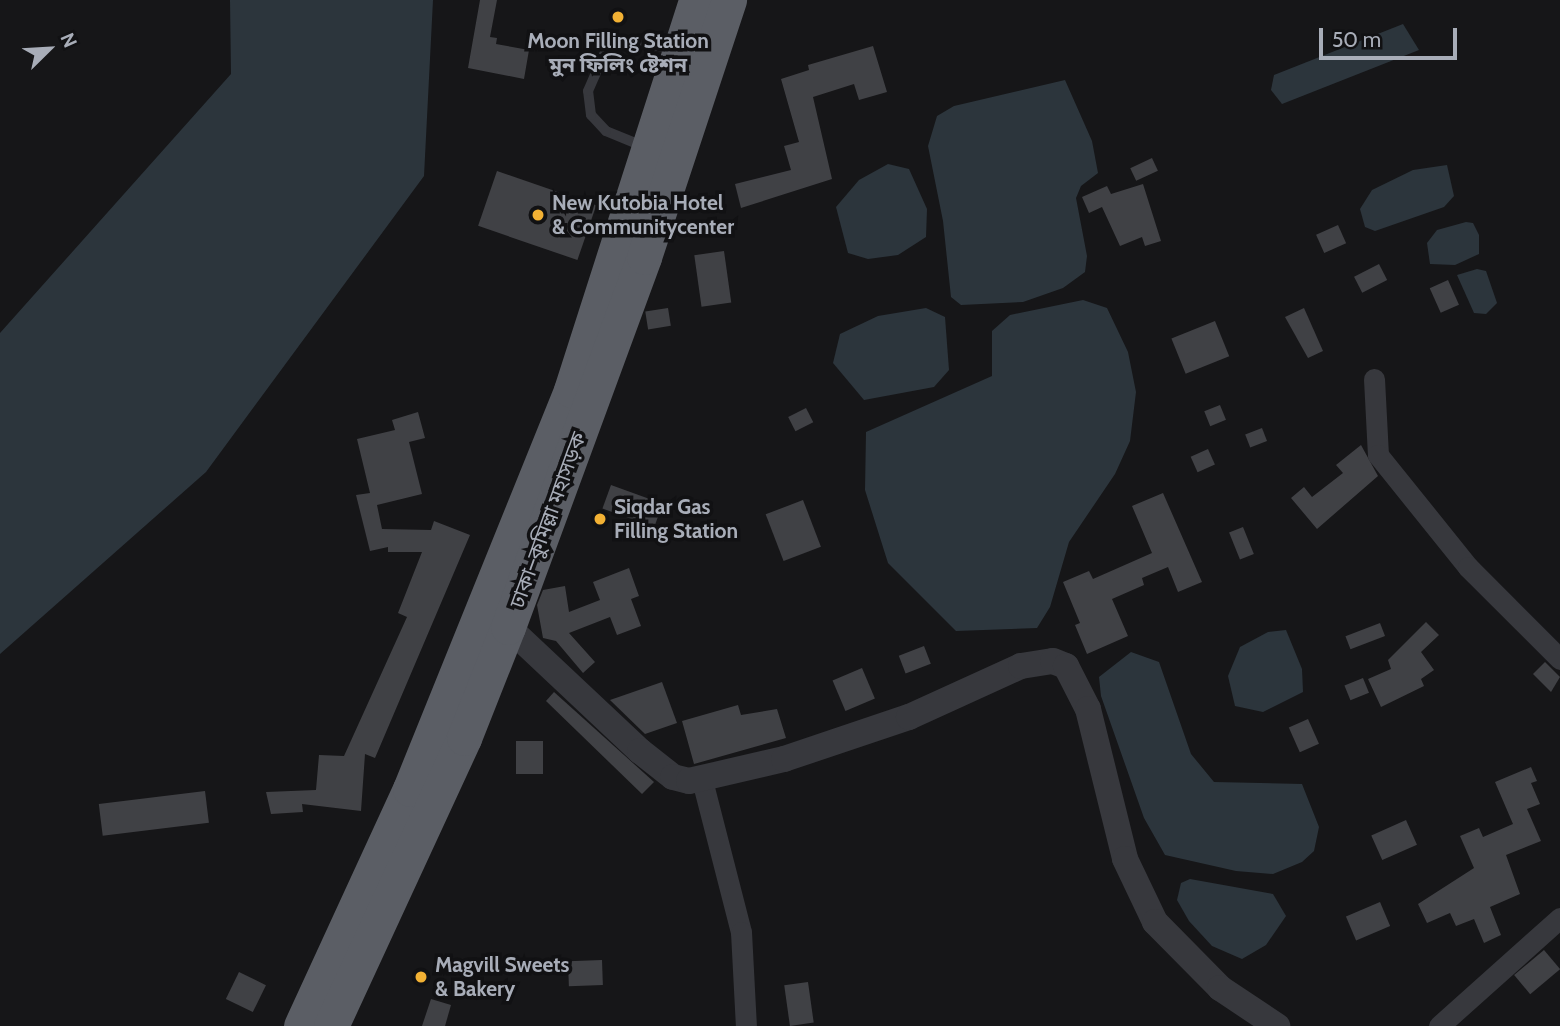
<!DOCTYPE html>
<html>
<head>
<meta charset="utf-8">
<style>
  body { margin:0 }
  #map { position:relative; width:1560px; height:1026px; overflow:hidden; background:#161618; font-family:Cabin,"Noto Sans Bengali",sans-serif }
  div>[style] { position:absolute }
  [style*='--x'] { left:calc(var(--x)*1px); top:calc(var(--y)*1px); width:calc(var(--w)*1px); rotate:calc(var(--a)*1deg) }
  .water>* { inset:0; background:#2c353c }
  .building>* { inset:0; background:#404145; transform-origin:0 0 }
  .service>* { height:10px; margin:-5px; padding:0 5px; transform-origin:5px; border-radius:5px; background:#37383d }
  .minor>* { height:21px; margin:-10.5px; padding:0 10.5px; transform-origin:10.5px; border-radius:10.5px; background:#37383d }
  .tertiary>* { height:26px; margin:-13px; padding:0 13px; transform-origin:13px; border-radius:13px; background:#37383d }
  .trunk>* { height:35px; margin:-17.5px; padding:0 17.5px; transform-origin:17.5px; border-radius:17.5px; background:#5b5e65 }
  .dots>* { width:19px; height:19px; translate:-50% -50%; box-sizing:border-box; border:4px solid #111113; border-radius:50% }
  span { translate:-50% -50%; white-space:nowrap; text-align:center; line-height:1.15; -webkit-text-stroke:7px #111113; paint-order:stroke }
  .poi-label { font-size:21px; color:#a8adb8; font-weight:700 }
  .left { translate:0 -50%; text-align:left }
  .street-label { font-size:21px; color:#a8adb8 }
  .north { position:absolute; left:14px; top:14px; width:70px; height:70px; -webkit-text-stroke:5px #111113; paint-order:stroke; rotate:66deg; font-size:19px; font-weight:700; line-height:28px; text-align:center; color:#a8adb8 }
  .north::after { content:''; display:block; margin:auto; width:24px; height:32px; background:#a8adb8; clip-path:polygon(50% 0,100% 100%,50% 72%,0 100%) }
  .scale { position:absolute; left:1319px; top:28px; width:138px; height:32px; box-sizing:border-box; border:4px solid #a8adb8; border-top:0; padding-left:9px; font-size:21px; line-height:24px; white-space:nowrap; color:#a8adb8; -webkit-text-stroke:5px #111113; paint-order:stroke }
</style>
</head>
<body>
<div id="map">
  <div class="water">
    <div style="clip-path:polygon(230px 0,433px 0,424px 176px,206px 472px,0 654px,0 333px,231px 74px)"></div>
    <div style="clip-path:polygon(1403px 24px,1419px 50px,1282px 104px,1271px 90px,1274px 75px)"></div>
    <div style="clip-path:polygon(1065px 80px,1092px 141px,1098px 173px,1081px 186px,1076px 198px,1087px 256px,1085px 272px,1063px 288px,1023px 302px,961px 305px,951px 297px,943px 221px,928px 146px,937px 116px,954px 106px)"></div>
    <div style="clip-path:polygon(888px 164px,909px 169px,927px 209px,926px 237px,898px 255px,868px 259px,848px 253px,836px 207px,859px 180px)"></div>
    <div style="clip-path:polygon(1447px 165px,1454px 196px,1444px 207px,1375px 231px,1365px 227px,1360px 209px,1372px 190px,1413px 170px)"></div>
    <div style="clip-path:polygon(1466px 222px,1473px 223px,1479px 235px,1479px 254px,1455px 265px,1430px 264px,1427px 243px,1437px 230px)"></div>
    <div style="clip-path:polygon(1477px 269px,1486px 271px,1497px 303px,1486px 314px,1474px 313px,1457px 275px)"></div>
    <div style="clip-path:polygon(1083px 300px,1107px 308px,1128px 352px,1136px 392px,1130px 441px,1115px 474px,1069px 542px,1050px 607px,1037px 628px,956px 631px,888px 563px,865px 490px,866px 432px,992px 376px,992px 331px,1010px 315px)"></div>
    <div style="clip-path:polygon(926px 308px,945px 317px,949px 370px,934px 387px,864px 400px,833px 363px,840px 334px,878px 316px)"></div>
    <div style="clip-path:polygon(1286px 630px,1302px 669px,1303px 692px,1263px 712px,1235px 706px,1228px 676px,1240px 647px,1268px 632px)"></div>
    <div style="clip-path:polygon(1131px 652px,1159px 662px,1191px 754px,1214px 782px,1302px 784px,1319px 827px,1314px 851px,1302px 862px,1273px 874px,1236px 871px,1165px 855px,1144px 818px,1101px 696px,1099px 677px)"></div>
    <div style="clip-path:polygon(1190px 879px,1273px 894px,1286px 916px,1266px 945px,1242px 959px,1212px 946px,1189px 921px,1177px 900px,1181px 883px)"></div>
  </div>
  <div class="building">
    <div style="clip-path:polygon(480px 0,497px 0,490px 37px,497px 38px,496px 44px,529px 50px,524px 79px,468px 68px)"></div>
    <div style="clip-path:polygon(873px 46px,887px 92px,859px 100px,854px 84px,813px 97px,832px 179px,741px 208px,735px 184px,791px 170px,784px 146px,799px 142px,781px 79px,809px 70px,808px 65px)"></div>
    <div style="left:1152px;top:158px;width:14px;height:24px;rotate:65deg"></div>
    <div style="left:497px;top:171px;width:105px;height:58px;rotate:19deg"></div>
    <div style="clip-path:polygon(1143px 184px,1161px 241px,1145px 246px,1142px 237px,1120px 246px,1102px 207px,1089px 213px,1082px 197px,1107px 186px,1111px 194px)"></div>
    <div style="left:1338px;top:225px;width:20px;height:24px;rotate:66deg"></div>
    <div style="left:724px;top:251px;width:52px;height:30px;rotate:82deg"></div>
    <div style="left:1379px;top:264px;width:18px;height:28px;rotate:63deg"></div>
    <div style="left:1448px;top:280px;width:27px;height:20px;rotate:66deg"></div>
    <div style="left:668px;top:308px;width:18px;height:23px;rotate:81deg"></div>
    <div style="clip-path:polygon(1304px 308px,1323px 351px,1308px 358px,1285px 317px)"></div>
    <div style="left:1215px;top:321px;width:38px;height:47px;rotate:68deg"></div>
    <div style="left:1220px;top:405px;width:16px;height:17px;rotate:68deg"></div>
    <div style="left:806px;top:408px;width:16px;height:20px;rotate:63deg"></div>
    <div style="clip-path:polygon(418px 412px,425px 438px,409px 442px,422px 494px,377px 505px,382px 529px,431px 530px,434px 521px,470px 535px,375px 758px,365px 754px,361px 811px,302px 804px,303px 812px,271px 814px,266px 792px,316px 790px,319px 755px,344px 756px,407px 617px,398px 613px,422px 552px,388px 552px,388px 547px,370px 551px,356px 495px,370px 493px,357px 439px,395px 430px,392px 420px)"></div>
    <div style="left:1262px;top:428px;width:14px;height:18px;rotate:69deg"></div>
    <div style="clip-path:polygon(1361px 445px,1378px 476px,1317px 529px,1291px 498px,1304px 487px,1312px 497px,1343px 473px,1336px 465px)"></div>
    <div style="left:1208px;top:449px;width:17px;height:19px;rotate:66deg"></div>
    <div style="left:611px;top:485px;width:55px;height:25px;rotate:20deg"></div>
    <div style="clip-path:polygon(1163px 493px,1202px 582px,1178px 592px,1168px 567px,1142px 578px,1144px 585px,1112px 599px,1128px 636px,1087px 654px,1075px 625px,1080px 623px,1063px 582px,1089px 571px,1093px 579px,1152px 553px,1132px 506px)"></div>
    <div style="left:803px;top:500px;width:50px;height:40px;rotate:69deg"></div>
    <div style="left:1243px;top:527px;width:29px;height:15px;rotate:68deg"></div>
    <div style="clip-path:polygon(629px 568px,639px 596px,631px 599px,641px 626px,617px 635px,610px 617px,569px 633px,595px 662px,583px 673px,556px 641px,543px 638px,537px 605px,543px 590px,565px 586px,569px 612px,600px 600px,593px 582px)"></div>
    <div style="clip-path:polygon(1426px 622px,1439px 635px,1421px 652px,1434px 670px,1421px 679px,1424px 686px,1381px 707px,1368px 679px,1391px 669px,1388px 660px)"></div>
    <div style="left:1380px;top:623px;width:14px;height:37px;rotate:69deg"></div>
    <div style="left:924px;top:646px;width:19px;height:27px;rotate:69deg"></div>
    <div style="clip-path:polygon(1545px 662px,1560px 677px,1551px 692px,1533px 674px)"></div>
    <div style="left:862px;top:668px;width:33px;height:32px;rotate:67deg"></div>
    <div style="left:1363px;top:678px;width:16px;height:20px;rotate:68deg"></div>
    <div style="clip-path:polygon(662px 682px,677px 723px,645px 734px,610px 700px)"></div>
    <div style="clip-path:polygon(554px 692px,654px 782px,642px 794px,546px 701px)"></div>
    <div style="clip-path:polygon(738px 705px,741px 715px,777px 709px,786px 738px,694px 764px,682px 721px)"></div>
    <div style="left:1308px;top:719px;width:27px;height:21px;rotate:66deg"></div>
    <div style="left:516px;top:741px;width:27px;height:33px"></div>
    <div style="clip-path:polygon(1531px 767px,1537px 781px,1531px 783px,1540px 804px,1527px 809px,1541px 841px,1506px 855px,1520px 894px,1490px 907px,1501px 935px,1484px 943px,1474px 919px,1456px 926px,1450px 913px,1427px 923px,1418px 904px,1474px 868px,1460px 836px,1479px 828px,1483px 837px,1513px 824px,1495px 782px)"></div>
    <div style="left:205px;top:791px;width:32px;height:107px;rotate:83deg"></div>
    <div style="left:1406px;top:820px;width:27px;height:38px;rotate:66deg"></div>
    <div style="left:1380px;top:902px;width:26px;height:37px;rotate:67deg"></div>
    <div style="left:1544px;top:950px;width:25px;height:39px;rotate:50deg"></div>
    <div style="left:602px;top:960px;width:25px;height:34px;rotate:88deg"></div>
    <div style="left:239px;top:972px;width:30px;height:30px;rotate:26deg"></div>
    <div style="left:808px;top:982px;width:41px;height:24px;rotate:82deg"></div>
    <div style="clip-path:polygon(431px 999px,451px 1005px,445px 1026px,422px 1026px)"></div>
  </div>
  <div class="service">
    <div style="--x:645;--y:147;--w:42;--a:-157.7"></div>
    <div style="--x:606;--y:131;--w:22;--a:-133"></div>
    <div style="--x:591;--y:115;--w:24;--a:-97"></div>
    <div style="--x:588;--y:91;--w:45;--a:-66.3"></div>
    <div style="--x:606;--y:50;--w:31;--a:-17"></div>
    <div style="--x:636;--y:41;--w:40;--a:13"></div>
  </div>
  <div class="minor">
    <div style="--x:1374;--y:379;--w:76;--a:87"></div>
    <div style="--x:1378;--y:455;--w:144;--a:51.2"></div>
    <div style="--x:1468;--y:567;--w:130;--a:45"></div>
    <div style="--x:702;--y:780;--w:157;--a:75.6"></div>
    <div style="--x:741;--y:932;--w:94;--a:87"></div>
    <div style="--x:1439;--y:1026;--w:162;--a:-41.8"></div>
  </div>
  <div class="tertiary">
    <div style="--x:508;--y:627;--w:181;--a:43.2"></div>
    <div style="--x:640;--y:751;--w:42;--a:38.2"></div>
    <div style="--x:673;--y:777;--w:16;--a:14"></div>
    <div style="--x:689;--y:781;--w:98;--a:-13"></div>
    <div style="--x:784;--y:759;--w:132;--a:-18.6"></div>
    <div style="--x:909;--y:717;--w:123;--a:-24.5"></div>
    <div style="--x:1021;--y:666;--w:32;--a:-9"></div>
    <div style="--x:1053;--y:661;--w:14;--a:21"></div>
    <div style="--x:1066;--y:666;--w:48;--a:62.9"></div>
    <div style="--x:1088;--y:709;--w:154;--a:76.1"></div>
    <div style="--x:1125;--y:859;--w:70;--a:64.5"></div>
    <div style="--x:1155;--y:922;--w:93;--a:45.4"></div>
    <div style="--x:1220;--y:988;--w:69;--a:33.7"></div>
  </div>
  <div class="trunk">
    <div style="--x:301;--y:1026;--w:261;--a:-65.3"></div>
    <div style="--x:410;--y:789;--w:430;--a:-68"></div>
    <div style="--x:571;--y:390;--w:410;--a:-72.2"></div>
    <div style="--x:331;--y:1026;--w:317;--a:-65.2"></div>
    <div style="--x:464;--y:738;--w:119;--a:-68.4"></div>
    <div style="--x:508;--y:627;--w:394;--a:-69.8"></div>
    <div style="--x:644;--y:257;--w:271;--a:-71.7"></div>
  </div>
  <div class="dots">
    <div style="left:618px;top:17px;background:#f2b134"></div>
    <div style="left:538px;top:215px;background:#f2b134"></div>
    <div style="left:600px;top:519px;background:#f2b134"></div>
    <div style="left:421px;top:977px;background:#f2b134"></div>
  </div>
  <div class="poi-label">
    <span style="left:618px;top:53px">Moon Filling Station<br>মুন ফিলিং ষ্টেশন</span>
    <span class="left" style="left:552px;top:215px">New Kutobia Hotel<br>&amp; Communitycenter</span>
    <span class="left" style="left:614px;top:519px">Siqdar Gas<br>Filling Station</span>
    <span class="left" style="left:435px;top:977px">Magvill Sweets<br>&amp; Bakery</span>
  </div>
  <div class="street-label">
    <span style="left:548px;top:520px;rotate:-70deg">ঢাকা–কুমিল্লা মহাসড়ক</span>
  </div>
  <div class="north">N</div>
  <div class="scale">50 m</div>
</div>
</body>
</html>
